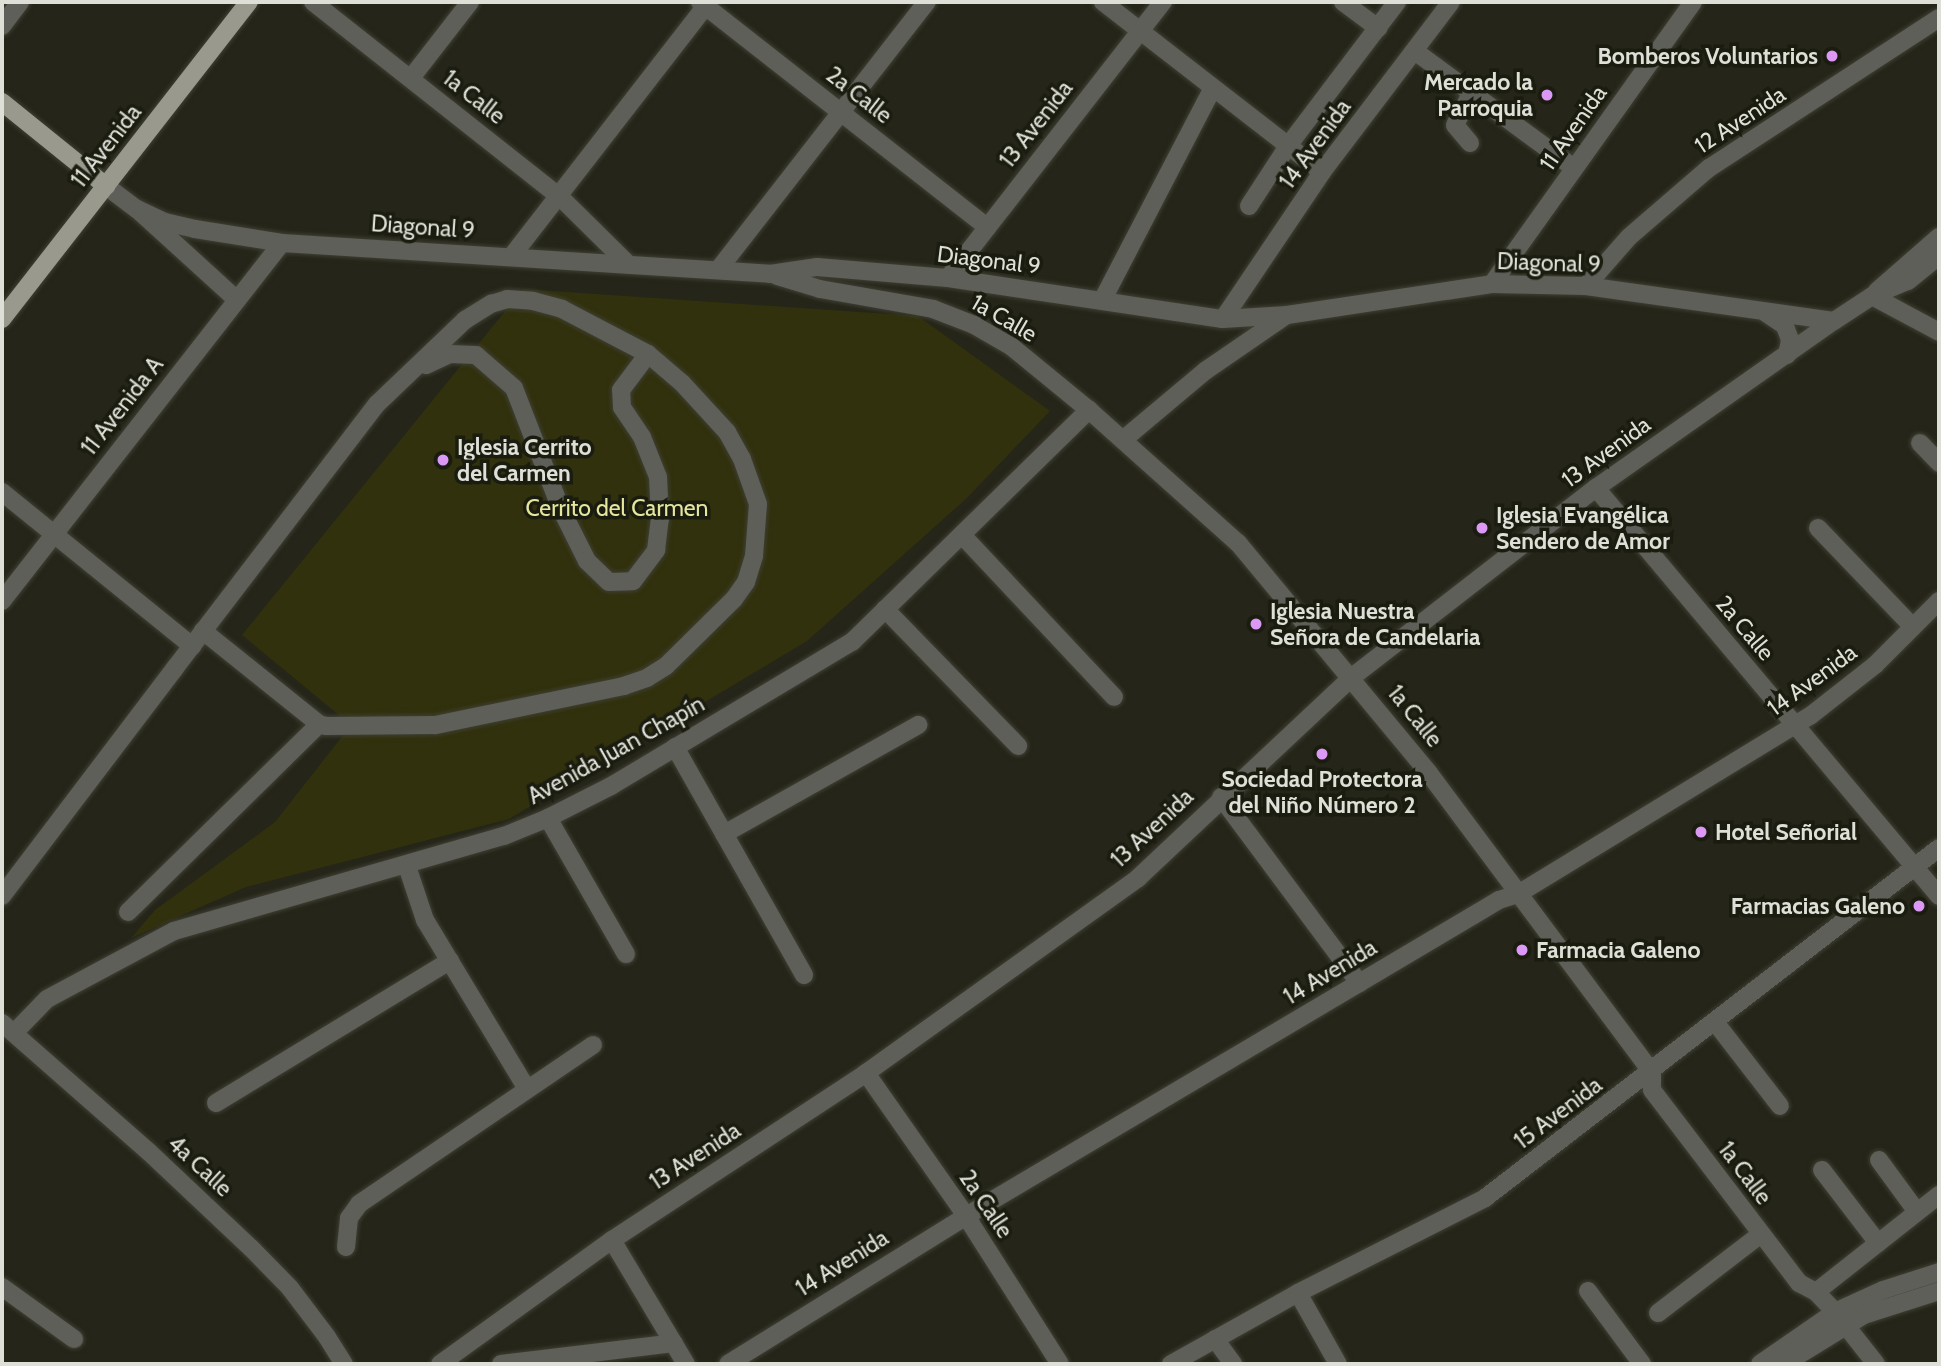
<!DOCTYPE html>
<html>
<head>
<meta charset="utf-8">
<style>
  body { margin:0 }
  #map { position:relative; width:1941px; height:1366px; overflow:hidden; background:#252519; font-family:Cabin,sans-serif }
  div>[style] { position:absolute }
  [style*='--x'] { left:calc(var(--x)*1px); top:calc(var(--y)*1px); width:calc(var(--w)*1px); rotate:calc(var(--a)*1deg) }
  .green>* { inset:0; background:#31310d }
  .roads { filter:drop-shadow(0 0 2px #3f3f34) drop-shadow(0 0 2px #3f3f34) }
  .minor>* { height:18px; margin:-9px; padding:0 9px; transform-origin:9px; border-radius:9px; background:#5f5f59 }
  .major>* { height:18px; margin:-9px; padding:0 9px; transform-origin:9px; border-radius:9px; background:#999a8d }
  .dots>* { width:19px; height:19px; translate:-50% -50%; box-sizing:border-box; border:4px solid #1b1c10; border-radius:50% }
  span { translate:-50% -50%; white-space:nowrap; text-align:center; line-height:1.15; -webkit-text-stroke:7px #1b1c10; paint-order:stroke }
  .poi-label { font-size:23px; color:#dedfd7; font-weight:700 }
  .right { translate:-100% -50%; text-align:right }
  .left { translate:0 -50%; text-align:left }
  .street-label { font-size:23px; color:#dedfd7 }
  .park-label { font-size:23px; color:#e5e79e }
  .frame { position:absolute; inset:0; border:4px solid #dedfd7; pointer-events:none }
</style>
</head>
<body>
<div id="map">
  <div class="green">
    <div style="clip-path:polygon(523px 289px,918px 316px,1050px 411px,967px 498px,807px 641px,509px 819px,246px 887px,131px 938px,155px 910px,275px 822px,351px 725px,242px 635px)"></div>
  </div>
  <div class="roads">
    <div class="minor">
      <div style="--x:313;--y:2;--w:313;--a:38.3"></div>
      <div style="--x:559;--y:196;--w:98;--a:44.6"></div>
      <div style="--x:700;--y:2;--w:365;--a:38.1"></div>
      <div style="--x:1103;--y:2;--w:277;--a:37.8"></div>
      <div style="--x:1343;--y:2;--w:44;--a:36.6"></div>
      <div style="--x:2;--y:26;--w:30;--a:-53"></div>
      <div style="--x:1416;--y:52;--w:196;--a:36.3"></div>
      <div style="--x:411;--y:78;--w:96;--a:-52.2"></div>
      <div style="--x:1470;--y:143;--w:23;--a:-130"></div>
      <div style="--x:1455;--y:125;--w:36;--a:-63"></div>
      <div style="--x:106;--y:186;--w:39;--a:37"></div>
      <div style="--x:137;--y:209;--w:135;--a:42.3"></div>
      <div style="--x:1249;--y:206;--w:72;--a:-57"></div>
      <div style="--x:1288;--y:146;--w:181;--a:-52.9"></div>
      <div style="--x:137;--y:209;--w:31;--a:25"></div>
      <div style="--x:165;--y:222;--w:31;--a:13"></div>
      <div style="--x:195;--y:229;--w:88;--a:9.1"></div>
      <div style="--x:282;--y:243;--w:489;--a:3.6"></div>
      <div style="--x:770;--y:274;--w:48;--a:-8.5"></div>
      <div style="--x:817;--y:267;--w:131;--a:4.8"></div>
      <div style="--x:948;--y:278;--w:278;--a:8.5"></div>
      <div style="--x:1223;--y:319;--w:64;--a:-3.6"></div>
      <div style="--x:1287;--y:315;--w:207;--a:-8.6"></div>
      <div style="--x:1492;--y:284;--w:94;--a:1.2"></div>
      <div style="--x:1586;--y:286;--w:250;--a:8"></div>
      <div style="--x:511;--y:257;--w:323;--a:-52.2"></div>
      <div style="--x:718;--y:270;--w:340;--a:-52.1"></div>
      <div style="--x:777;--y:276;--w:45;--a:16.8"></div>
      <div style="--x:820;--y:289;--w:115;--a:10"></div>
      <div style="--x:933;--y:309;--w:44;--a:21.3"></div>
      <div style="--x:974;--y:325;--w:44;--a:30.1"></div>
      <div style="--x:1012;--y:347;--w:99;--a:39.3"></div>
      <div style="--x:1089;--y:410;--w:200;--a:41.8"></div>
      <div style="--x:1238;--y:543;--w:298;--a:50.3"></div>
      <div style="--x:1428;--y:772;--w:374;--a:53.3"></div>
      <div style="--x:1652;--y:1072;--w:18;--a:90"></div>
      <div style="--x:1652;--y:1090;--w:243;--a:52.7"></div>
      <div style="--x:1799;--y:1283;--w:19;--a:28"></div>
      <div style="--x:1816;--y:1292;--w:28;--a:46"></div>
      <div style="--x:1835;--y:1312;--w:66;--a:51.7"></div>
      <div style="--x:948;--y:278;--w:350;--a:-52.1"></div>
      <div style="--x:1492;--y:284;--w:346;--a:-54.5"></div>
      <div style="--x:1586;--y:286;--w:65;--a:-48.7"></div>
      <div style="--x:1629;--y:237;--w:106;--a:-40.8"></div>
      <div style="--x:1709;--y:168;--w:275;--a:-33.1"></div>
      <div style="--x:1877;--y:291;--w:82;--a:-41.1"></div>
      <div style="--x:1872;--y:296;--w:76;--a:28.2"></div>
      <div style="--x:1103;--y:299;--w:238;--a:-62.5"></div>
      <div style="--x:1766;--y:313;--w:23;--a:34"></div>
      <div style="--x:1785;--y:326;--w:15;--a:70"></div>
      <div style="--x:1790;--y:340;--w:15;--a:101"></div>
      <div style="--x:1223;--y:319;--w:177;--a:-56"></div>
      <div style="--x:1322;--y:172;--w:213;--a:-52.8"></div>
      <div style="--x:426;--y:365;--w:26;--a:-25"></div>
      <div style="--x:450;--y:354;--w:26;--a:2"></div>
      <div style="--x:476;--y:355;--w:50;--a:41"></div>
      <div style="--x:514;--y:388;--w:130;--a:68.8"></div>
      <div style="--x:561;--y:509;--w:58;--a:63.4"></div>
      <div style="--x:587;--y:561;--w:30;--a:44"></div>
      <div style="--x:609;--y:582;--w:24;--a:-2"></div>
      <div style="--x:633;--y:581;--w:39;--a:-53"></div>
      <div style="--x:656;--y:550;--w:31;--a:-83"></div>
      <div style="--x:660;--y:519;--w:42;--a:-92.7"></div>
      <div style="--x:658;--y:477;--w:43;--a:-111.8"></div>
      <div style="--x:642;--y:437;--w:36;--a:-124"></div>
      <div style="--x:622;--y:407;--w:17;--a:-93"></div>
      <div style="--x:621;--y:390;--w:45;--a:-53.1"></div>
      <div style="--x:1124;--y:439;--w:106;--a:-40"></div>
      <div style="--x:1205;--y:371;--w:97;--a:-34.5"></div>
      <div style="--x:1920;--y:443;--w:28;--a:46"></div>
      <div style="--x:1596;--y:488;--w:533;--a:49.95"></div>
      <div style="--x:2;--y:492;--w:245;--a:39"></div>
      <div style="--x:1818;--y:528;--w:137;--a:46.2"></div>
      <div style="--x:962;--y:535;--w:222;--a:46.8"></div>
      <div style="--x:2;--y:601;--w:454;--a:-52"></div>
      <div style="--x:885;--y:609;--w:191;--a:45.8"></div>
      <div style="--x:675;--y:747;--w:262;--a:60.5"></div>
      <div style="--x:1221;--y:797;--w:232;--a:53.4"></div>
      <div style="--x:548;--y:818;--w:157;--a:60.2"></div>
      <div style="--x:724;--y:834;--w:223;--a:-29.3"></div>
      <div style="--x:407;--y:866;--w:57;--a:71.6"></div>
      <div style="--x:425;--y:920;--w:197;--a:58.9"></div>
      <div style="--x:2;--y:896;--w:286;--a:-52.8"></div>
      <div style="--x:175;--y:668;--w:332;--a:-52.6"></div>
      <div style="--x:377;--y:404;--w:122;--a:-43.7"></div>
      <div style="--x:465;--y:320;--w:31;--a:-32"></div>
      <div style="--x:491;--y:304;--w:17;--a:-17"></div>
      <div style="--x:507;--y:299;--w:26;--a:4"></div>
      <div style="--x:533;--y:301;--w:30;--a:15"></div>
      <div style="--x:562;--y:309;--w:97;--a:27.6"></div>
      <div style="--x:648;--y:354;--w:45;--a:40.5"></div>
      <div style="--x:682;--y:383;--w:67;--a:47.4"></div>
      <div style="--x:727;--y:432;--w:31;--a:61"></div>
      <div style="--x:742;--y:459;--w:48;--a:70.4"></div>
      <div style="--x:758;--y:504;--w:52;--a:94.4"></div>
      <div style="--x:754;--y:556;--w:27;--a:107"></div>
      <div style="--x:746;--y:582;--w:21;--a:125"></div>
      <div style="--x:734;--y:599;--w:95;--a:135.4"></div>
      <div style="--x:666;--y:666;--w:22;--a:148"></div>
      <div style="--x:647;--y:678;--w:24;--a:161"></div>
      <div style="--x:624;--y:686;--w:193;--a:168.3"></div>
      <div style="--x:435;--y:725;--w:109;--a:179.5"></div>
      <div style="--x:326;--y:726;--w:7;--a:-164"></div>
      <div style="--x:319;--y:724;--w:149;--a:-141.3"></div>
      <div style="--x:128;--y:912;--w:268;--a:-44.5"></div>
      <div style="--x:1715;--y:1022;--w:106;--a:52.3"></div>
      <div style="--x:2;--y:1023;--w:196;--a:41.3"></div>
      <div style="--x:149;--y:1152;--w:140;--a:43.3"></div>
      <div style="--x:251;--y:1248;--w:56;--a:45.7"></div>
      <div style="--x:290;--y:1288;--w:61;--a:52.9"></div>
      <div style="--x:327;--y:1337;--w:32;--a:58"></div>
      <div style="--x:14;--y:1033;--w:47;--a:-45.9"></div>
      <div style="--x:47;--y:999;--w:144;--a:-28.2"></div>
      <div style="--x:174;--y:931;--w:343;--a:-16.1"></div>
      <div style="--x:504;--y:836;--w:48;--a:-22.2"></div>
      <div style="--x:548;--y:818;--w:71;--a:-26.9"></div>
      <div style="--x:611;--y:786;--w:281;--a:-30.9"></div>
      <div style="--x:852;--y:642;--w:332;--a:-44.4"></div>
      <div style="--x:866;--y:1073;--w:174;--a:55"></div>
      <div style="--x:966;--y:1216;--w:175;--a:57.6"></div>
      <div style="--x:216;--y:1103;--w:274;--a:-31.3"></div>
      <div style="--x:1879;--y:1160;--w:64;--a:53.8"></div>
      <div style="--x:1822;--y:1170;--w:92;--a:52.5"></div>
      <div style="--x:612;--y:1240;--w:144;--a:59.2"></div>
      <div style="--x:346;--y:1247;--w:29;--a:-84"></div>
      <div style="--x:349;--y:1218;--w:17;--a:-54"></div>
      <div style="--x:359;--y:1204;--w:283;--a:-34.2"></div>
      <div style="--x:2;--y:1287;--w:89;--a:35.8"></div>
      <div style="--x:1588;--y:1291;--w:91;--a:53.5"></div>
      <div style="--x:1816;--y:1292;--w:157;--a:-38.3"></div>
      <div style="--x:1298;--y:1293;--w:81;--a:60.6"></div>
      <div style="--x:1658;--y:1313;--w:130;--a:-37.5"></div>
      <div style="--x:1215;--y:1339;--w:31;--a:54"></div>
      <div style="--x:440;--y:1364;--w:212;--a:-35.8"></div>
      <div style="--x:612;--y:1240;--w:304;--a:-33.3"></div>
      <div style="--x:866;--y:1073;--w:335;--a:-35.6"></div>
      <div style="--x:1138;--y:878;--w:294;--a:-43.2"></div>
      <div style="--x:1352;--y:677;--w:309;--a:-37.8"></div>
      <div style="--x:1596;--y:488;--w:291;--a:-35.1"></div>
      <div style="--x:1834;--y:321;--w:45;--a:-33.3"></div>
      <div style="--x:1872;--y:296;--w:39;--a:-23"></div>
      <div style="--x:1908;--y:281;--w:40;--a:-39"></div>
      <div style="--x:501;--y:1364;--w:174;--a:-6.9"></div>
      <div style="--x:728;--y:1364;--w:298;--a:-31.8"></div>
      <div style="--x:981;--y:1207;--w:602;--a:-30.65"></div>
      <div style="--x:1499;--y:900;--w:20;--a:-18"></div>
      <div style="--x:1518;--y:894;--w:342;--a:-31.4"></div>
      <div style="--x:1810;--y:716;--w:83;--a:-38.1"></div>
      <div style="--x:1875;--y:665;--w:91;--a:-45"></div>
      <div style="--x:1171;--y:1364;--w:145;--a:-29.2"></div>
      <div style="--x:1298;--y:1293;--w:210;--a:-26.9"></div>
      <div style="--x:1485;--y:1198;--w:573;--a:-37.63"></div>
      <div style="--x:1760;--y:1364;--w:91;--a:-34.7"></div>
      <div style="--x:1835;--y:1312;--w:53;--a:-24.6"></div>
      <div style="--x:1883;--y:1290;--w:59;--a:-17.8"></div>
      <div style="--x:1784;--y:1364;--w:94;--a:-31.5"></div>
      <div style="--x:1864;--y:1315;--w:79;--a:-17.7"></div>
    </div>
    <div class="major">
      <div style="--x:2;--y:102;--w:134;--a:38.9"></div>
      <div style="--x:2;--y:319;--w:402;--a:-52.1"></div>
    </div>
  </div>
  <div class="dots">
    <div style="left:1832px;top:56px;background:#db99f5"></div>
    <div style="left:1547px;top:95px;background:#db99f5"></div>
    <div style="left:443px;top:460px;background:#db99f5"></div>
    <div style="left:1482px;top:528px;background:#db99f5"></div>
    <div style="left:1256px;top:624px;background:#db99f5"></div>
    <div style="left:1322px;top:754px;background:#db99f5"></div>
    <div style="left:1701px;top:832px;background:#db99f5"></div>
    <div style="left:1919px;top:906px;background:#db99f5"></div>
    <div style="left:1522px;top:950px;background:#db99f5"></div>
  </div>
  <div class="poi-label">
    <span class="right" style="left:1818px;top:56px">Bomberos Voluntarios</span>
    <span class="right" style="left:1533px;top:95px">Mercado la<br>Parroquia</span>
    <span class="left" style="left:457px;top:460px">Iglesia Cerrito<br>del Carmen</span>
    <span class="left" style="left:1496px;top:528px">Iglesia Evangélica<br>Sendero de Amor</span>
    <span class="left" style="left:1270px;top:624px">Iglesia Nuestra<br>Señora de Candelaria</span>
    <span style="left:1322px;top:792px">Sociedad Protectora<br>del Niño Número 2</span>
    <span class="left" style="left:1715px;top:832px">Hotel Señorial</span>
    <span class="right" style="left:1905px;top:906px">Farmacias Galeno</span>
    <span class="left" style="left:1536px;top:950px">Farmacia Galeno</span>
  </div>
  <div class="street-label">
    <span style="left:859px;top:95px;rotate:38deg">2a Calle</span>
    <span style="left:474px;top:97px;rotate:38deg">1a Calle</span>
    <span style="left:1740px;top:120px;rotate:-33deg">12 Avenida</span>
    <span style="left:1036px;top:124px;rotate:-52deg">13 Avenida</span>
    <span style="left:1573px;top:128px;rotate:-55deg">11 Avenida</span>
    <span style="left:1315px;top:144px;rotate:-54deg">14 Avenida</span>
    <span style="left:106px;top:146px;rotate:-52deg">11 Avenida</span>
    <span style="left:423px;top:227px;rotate:4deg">Diagonal 9</span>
    <span style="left:989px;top:260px;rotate:7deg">Diagonal 9</span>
    <span style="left:1549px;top:263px;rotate:2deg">Diagonal 9</span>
    <span style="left:1004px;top:318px;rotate:30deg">1a Calle</span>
    <span style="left:122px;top:406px;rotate:-52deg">11 Avenida A</span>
    <span style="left:1606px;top:452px;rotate:-36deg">13 Avenida</span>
    <span style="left:1745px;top:628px;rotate:50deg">2a Calle</span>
    <span style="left:1812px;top:680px;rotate:-36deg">14 Avenida</span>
    <span style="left:1415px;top:716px;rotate:51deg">1a Calle</span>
    <span style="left:616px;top:750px;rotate:-29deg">Avenida Juan Chapín</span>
    <span style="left:1152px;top:828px;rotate:-43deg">13 Avenida</span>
    <span style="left:1330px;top:972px;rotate:-31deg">14 Avenida</span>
    <span style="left:1558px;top:1113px;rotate:-37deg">15 Avenida</span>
    <span style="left:695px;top:1156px;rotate:-33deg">13 Avenida</span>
    <span style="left:200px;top:1166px;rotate:43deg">4a Calle</span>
    <span style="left:1745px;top:1173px;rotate:53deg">1a Calle</span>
    <span style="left:986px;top:1204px;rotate:56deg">2a Calle</span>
    <span style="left:842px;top:1263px;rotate:-32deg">14 Avenida</span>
  </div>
  <div class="park-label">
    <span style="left:617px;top:508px">Cerrito del Carmen</span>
  </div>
  <div class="frame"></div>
</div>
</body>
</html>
